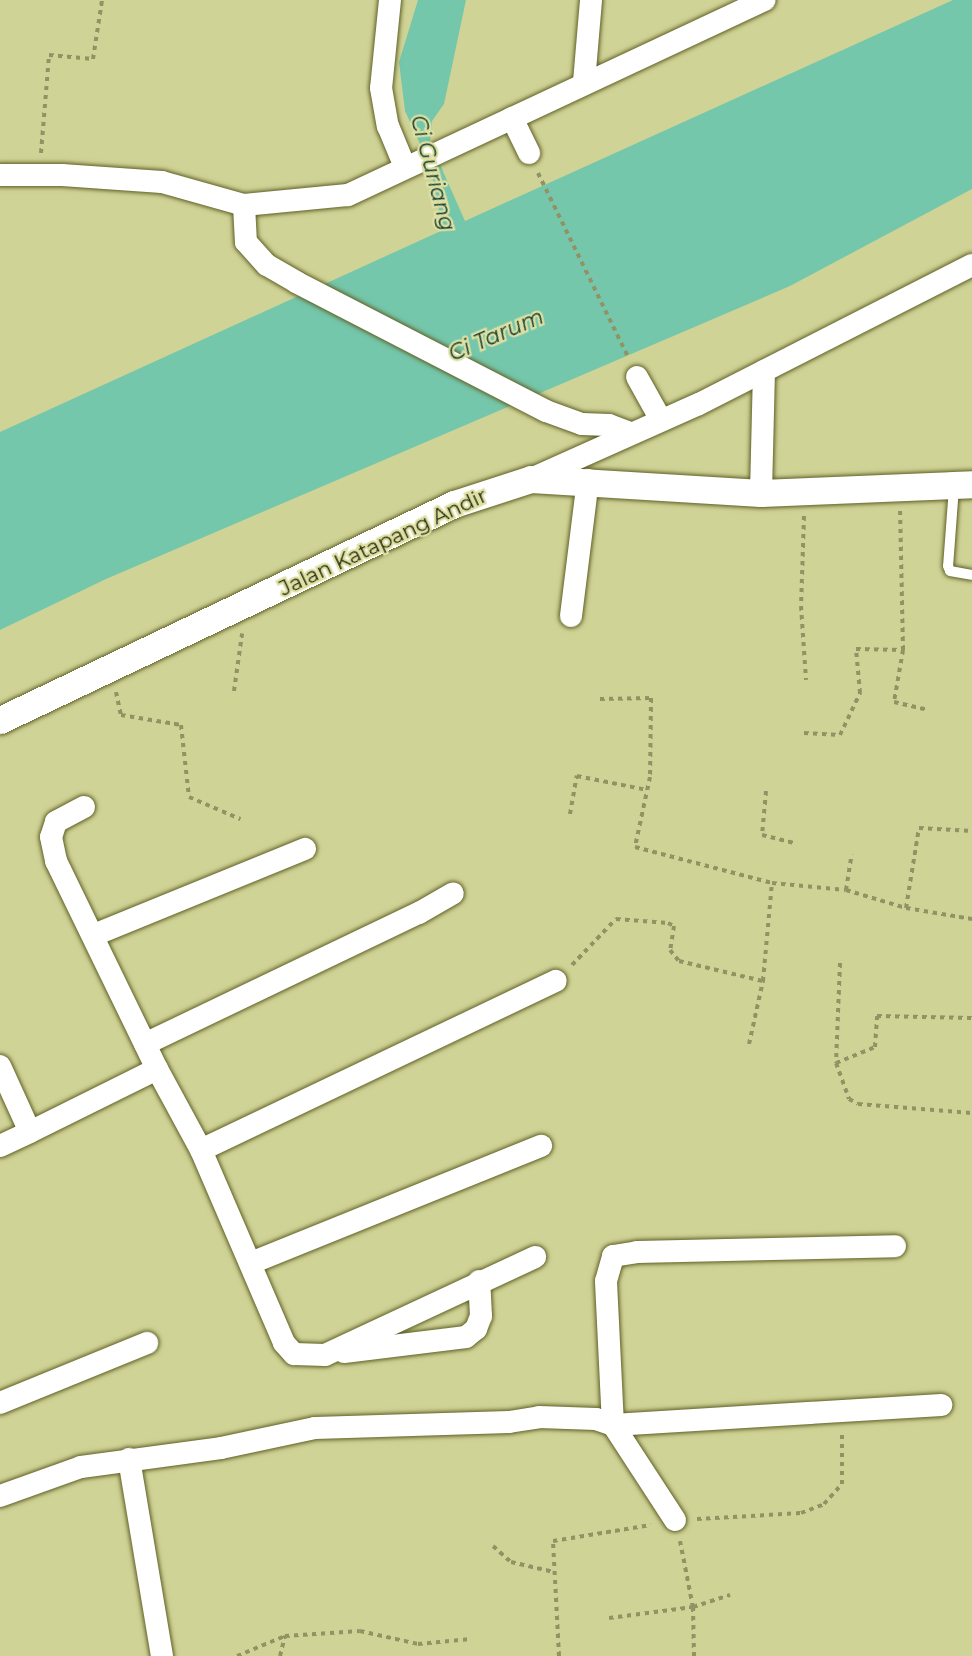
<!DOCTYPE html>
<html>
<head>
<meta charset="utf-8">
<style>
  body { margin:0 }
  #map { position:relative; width:972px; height:1656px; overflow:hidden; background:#d0d396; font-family:Montserrat,sans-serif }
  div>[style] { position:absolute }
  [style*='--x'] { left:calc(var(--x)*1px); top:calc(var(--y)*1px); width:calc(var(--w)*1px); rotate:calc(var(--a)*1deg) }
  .water>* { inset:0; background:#75c7ab }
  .path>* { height:4px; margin-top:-2px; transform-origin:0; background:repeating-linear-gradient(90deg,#919364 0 4.5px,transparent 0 9px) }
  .roads { filter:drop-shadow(0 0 2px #606126) drop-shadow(0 0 2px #606126) }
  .service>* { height:10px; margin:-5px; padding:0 5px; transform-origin:5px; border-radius:5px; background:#fff }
  .minor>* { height:22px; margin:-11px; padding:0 11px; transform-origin:11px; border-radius:11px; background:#fff }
  .tertiary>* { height:27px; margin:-13.5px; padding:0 13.5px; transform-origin:13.5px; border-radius:13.5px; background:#fff }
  span { translate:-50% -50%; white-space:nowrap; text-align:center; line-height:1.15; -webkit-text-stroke:4.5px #dde0a2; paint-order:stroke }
  .street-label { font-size:21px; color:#2c2d14 }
  .water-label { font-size:22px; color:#1b4135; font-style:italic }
</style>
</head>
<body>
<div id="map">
  <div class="water">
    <div style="clip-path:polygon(418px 0,466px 0,444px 104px,432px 121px,430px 142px,465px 221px,953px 0,972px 0,972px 189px,790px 286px,106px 579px,0 630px,0 432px,443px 230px,430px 166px,405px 111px,399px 62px)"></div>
  </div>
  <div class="path">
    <div style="--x:41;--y:153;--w:98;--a:-85.3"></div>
    <div style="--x:49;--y:55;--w:44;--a:5.2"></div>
    <div style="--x:93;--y:59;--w:60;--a:-81.3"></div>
    <div style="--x:538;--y:173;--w:203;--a:63.9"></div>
    <div style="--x:804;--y:516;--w:90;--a:91.9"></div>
    <div style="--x:801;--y:606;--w:74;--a:86.1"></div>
    <div style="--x:903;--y:650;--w:53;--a:99.8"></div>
    <div style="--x:894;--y:702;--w:32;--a:13"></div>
    <div style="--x:234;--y:691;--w:58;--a:-82"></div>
    <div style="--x:116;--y:692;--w:24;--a:78"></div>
    <div style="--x:121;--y:715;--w:61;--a:9.5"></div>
    <div style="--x:181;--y:725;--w:72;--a:83.7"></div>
    <div style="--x:189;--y:797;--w:56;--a:23.3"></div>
    <div style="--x:600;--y:699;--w:51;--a:-1.1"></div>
    <div style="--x:651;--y:698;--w:79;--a:90.7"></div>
    <div style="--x:650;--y:777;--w:72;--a:102.1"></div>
    <div style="--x:635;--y:847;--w:142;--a:14.7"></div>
    <div style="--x:772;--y:883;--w:74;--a:5.4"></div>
    <div style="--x:846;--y:890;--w:63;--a:16.7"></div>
    <div style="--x:906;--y:908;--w:67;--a:9.5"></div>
    <div style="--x:804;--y:733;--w:36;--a:3"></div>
    <div style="--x:840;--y:735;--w:47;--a:-64.5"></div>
    <div style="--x:860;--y:693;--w:44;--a:-95.2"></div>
    <div style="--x:856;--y:649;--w:47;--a:1.2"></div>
    <div style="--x:903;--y:650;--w:139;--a:-91.2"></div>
    <div style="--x:766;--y:791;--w:44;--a:95.2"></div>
    <div style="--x:762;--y:835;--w:33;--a:14"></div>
    <div style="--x:570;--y:814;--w:39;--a:-80"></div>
    <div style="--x:577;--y:776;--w:71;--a:11.3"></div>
    <div style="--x:846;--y:890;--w:36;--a:-81"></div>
    <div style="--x:906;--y:908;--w:81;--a:-80.8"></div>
    <div style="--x:919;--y:828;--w:53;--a:3.2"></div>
    <div style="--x:840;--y:963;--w:100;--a:92.3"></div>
    <div style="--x:836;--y:1063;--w:38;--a:70"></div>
    <div style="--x:849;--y:1099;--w:10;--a:29"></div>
    <div style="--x:858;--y:1104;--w:114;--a:4.5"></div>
    <div style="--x:572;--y:965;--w:64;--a:-46.3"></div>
    <div style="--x:616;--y:919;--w:52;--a:4.4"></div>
    <div style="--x:668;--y:923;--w:7;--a:27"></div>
    <div style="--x:674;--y:926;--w:24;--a:99"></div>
    <div style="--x:670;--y:950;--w:14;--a:51"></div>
    <div style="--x:679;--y:961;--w:86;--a:13.4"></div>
    <div style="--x:749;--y:1044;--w:65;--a:-77.5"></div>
    <div style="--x:763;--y:981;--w:98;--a:-84.8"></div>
    <div style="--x:836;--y:1063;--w:42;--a:-22.3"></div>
    <div style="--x:875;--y:1047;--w:31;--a:-86"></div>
    <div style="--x:877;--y:1016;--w:95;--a:1.2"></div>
    <div style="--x:697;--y:1519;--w:104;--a:-3.3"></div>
    <div style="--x:801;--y:1513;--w:25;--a:-21"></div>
    <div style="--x:824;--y:1504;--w:27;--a:-48"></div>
    <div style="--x:842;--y:1484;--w:50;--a:-90"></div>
    <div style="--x:680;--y:1541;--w:67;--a:78.9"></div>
    <div style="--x:693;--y:1607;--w:49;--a:88.8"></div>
    <div style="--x:493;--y:1546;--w:24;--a:42"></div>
    <div style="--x:511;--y:1562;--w:44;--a:13.1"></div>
    <div style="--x:609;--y:1618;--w:85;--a:-7.5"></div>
    <div style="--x:693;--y:1607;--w:39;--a:-18"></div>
    <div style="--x:237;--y:1656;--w:52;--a:-22.6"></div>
    <div style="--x:280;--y:1656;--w:21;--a:-76"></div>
    <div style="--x:285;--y:1636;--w:75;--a:-3.8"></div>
    <div style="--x:360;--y:1631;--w:59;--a:12.6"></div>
    <div style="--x:418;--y:1644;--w:53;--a:-5.4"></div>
    <div style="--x:559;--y:1656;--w:115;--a:-93"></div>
    <div style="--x:553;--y:1541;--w:99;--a:-9.3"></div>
  </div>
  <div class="roads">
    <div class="service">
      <div style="--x:954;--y:487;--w:79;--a:94.3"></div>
      <div style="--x:948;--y:566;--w:5;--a:68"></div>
      <div style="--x:950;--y:571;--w:22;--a:10"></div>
    </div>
    <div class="minor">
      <div style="--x:390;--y:0;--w:88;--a:95.8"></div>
      <div style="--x:381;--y:88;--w:39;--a:80"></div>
      <div style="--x:388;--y:126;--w:44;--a:67.5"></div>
      <div style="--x:584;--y:82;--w:82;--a:-85.1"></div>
      <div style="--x:512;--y:118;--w:39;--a:64"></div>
      <div style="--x:0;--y:175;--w:62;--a:0"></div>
      <div style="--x:62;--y:175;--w:100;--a:4"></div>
      <div style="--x:162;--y:182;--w:85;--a:15.7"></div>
      <div style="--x:244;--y:205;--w:104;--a:-5.5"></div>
      <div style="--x:348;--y:195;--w:460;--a:-25.1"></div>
      <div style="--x:244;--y:205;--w:37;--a:87"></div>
      <div style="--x:246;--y:242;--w:31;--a:48"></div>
      <div style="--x:267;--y:265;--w:34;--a:30"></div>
      <div style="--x:296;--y:282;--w:281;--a:27.3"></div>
      <div style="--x:546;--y:411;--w:38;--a:20"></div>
      <div style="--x:582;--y:424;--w:27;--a:2"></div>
      <div style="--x:609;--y:425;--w:22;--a:21"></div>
      <div style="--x:637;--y:377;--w:49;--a:60.8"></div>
      <div style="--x:531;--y:479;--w:184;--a:-24.1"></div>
      <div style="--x:699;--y:404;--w:306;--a:-27"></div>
      <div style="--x:761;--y:493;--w:122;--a:-88.6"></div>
      <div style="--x:571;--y:616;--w:137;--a:-82.9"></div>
      <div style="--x:84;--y:807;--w:32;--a:152"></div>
      <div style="--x:56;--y:822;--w:16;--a:108"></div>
      <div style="--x:51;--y:837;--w:25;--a:78"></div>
      <div style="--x:56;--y:861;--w:231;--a:64.1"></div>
      <div style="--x:157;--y:1069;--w:92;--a:61.5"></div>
      <div style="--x:201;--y:1150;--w:210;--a:66.7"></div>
      <div style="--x:284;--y:1343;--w:15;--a:48"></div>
      <div style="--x:294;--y:1354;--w:31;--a:2"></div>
      <div style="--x:325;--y:1355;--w:232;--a:-25"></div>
      <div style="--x:94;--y:935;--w:228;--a:-22.2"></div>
      <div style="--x:145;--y:1044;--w:304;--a:-25.6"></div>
      <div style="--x:419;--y:913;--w:39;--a:-30"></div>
      <div style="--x:0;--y:1066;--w:72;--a:65.6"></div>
      <div style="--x:30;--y:1132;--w:33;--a:155"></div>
      <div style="--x:30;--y:1132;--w:142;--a:-26.4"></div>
      <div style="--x:201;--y:1150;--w:393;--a:-25.5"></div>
      <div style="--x:251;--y:1263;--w:313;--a:-22"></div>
      <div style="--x:344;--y:1352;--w:123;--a:-7"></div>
      <div style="--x:466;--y:1337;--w:13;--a:-39"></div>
      <div style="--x:476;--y:1329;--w:14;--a:-69"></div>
      <div style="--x:481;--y:1316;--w:35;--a:-93"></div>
      <div style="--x:0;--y:1403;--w:159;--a:-22.2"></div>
      <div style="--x:129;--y:1459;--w:200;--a:80.5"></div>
      <div style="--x:0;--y:1496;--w:86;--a:-19.7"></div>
      <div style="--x:81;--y:1467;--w:141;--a:-7.7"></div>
      <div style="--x:221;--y:1448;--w:96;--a:-12"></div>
      <div style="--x:315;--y:1428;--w:194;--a:-1.8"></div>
      <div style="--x:509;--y:1422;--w:30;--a:-9"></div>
      <div style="--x:539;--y:1417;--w:57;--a:2"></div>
      <div style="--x:596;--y:1419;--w:18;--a:19"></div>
      <div style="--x:613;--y:1425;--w:329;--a:-3.5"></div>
      <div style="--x:675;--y:1520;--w:113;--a:-123.1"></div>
      <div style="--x:613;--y:1425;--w:144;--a:-92.8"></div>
      <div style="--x:606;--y:1281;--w:26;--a:-74"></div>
      <div style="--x:613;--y:1256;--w:24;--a:-9"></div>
      <div style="--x:637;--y:1252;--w:258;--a:-1.3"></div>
    </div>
    <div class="tertiary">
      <div style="--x:0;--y:720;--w:503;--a:-25.44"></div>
      <div style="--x:454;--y:504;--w:81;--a:-18"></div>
      <div style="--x:531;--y:479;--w:230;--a:3.5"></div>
      <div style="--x:761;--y:493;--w:211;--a:-2.4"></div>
    </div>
  </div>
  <div class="street-label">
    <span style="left:383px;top:542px;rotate:-25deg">Jalan Katapang Andir</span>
  </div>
  <div class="water-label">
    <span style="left:433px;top:173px;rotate:75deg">Ci Guriang</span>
    <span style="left:496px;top:335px;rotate:-23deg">Ci Tarum</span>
  </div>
</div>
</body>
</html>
